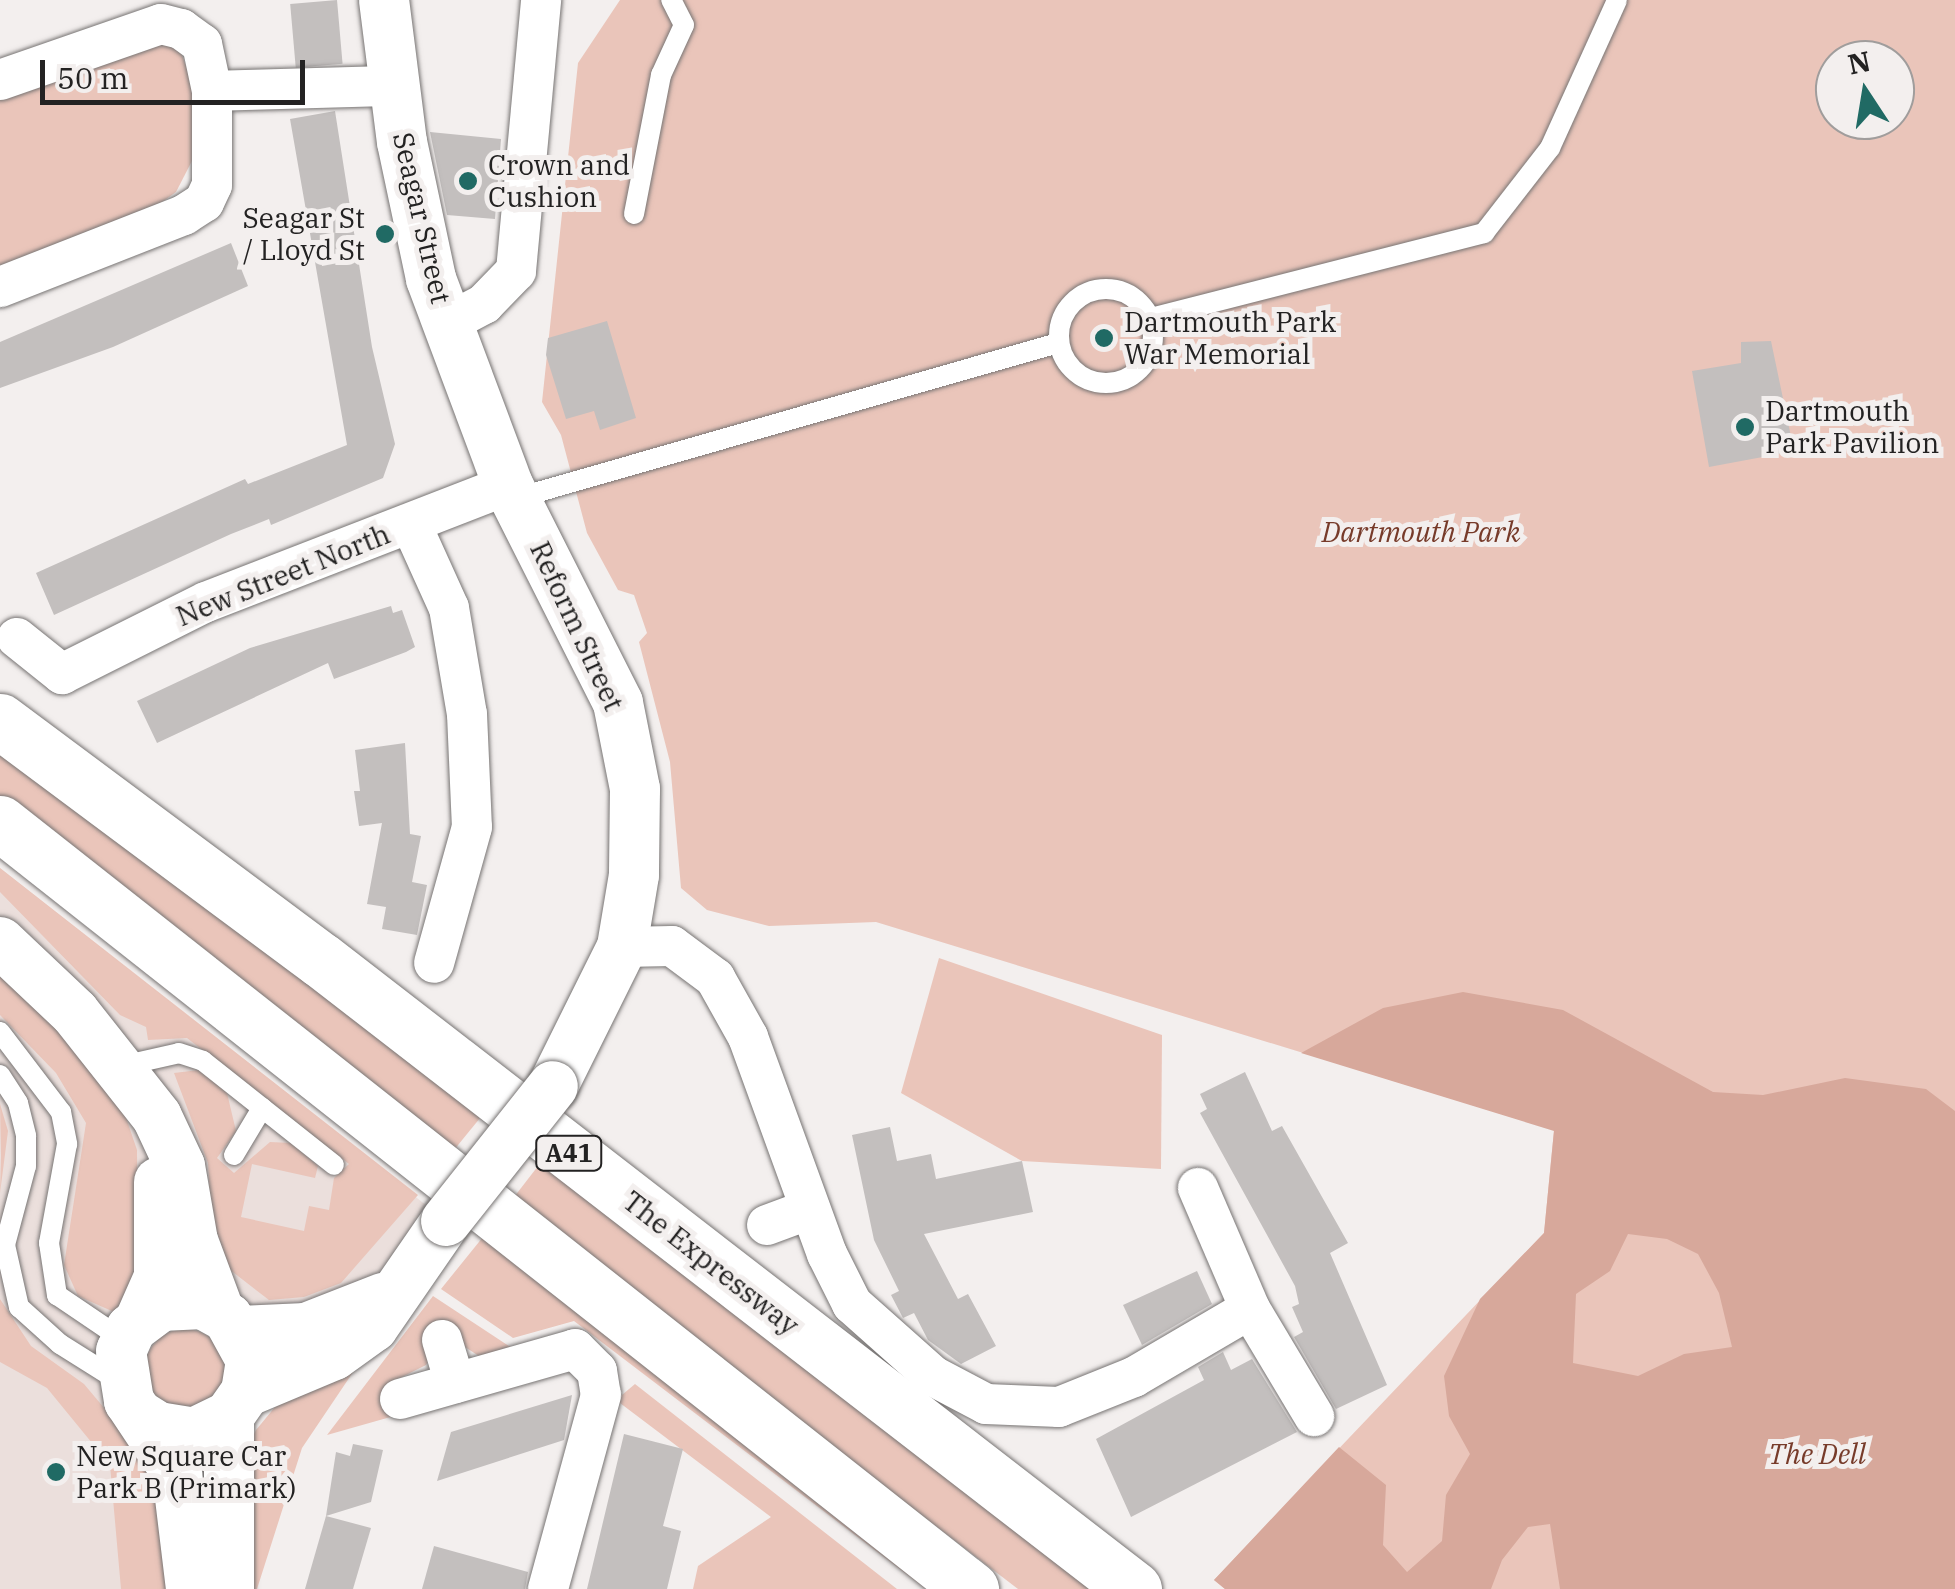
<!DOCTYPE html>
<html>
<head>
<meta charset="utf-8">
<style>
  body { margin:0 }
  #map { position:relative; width:1955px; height:1589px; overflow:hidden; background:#f3efee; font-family:"IBM Plex Serif",serif }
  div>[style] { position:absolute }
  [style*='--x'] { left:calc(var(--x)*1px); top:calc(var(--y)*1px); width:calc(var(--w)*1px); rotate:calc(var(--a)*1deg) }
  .built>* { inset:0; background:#ebdfdc }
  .green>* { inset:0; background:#eac5ba }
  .round { border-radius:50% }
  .forest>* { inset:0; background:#d7a89b }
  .building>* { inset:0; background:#c3bfbe; transform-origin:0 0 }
  .roads { filter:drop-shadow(0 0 2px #777473) drop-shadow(0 0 2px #777473) }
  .service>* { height:20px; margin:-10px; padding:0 10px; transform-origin:10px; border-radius:10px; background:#fff }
  .service>.ring { margin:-10px; padding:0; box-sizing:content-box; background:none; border:20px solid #fff; border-radius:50% }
  .minor>* { height:40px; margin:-20px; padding:0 20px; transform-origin:20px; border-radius:20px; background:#fff }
  .tertiary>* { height:50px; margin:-25px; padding:0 25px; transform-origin:25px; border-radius:25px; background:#fff }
  .trunk>* { height:55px; margin:-27.5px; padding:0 27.5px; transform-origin:27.5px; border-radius:27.5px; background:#fff }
  .bridges { filter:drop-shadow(0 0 2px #777473) drop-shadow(0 0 2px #777473) }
  .tertiary-bridge>* { height:50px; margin:-25px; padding:0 25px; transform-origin:25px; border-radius:25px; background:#fff }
  .dots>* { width:28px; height:28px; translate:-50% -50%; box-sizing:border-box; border:5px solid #f3efee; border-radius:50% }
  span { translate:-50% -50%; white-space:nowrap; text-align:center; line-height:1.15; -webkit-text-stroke:10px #f3efee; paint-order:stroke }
  .shield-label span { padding:2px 8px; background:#f3efee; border:2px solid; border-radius:8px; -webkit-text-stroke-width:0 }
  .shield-label { font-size:25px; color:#232222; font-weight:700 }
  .poi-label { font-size:28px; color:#232222 }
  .left { translate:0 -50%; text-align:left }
  .right { translate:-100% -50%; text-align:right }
  .street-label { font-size:28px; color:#232222 }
  .park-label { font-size:28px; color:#773b2a; font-style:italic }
  .north { position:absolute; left:1815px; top:40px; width:100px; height:100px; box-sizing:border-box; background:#f3efee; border:2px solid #a09d9c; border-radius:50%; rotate:348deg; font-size:28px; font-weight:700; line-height:40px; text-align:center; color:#232222 }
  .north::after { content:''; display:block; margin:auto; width:35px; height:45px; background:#206a64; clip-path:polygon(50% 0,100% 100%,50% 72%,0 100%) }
  .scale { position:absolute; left:40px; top:60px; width:265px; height:45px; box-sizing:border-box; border:5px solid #232222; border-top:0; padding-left:12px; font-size:30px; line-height:35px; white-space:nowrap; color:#232222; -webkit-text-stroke:8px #f3efee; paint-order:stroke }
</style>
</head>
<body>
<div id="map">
  <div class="built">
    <div style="clip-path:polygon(0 868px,446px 1221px,388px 1296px,194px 1414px,209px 1589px,0 1589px)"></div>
  </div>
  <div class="green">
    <div style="clip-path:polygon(evenodd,620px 0,1955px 0,1955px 1589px,1225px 1589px,1214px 1580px,1544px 1233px,1554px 1130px,876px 922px,769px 926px,707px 910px,681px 888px,670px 762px,639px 642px,647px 633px,634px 595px,618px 590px,587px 533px,561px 435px,542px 402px,578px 63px,620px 0,1835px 60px,1895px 60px,1895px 120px,1835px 120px,1835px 60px)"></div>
    <div style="clip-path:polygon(158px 38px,180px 50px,192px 82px,194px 157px,176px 192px,140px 218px,0 274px,0 95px)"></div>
    <div style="clip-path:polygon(0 735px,489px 1107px,454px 1150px,0 798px)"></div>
    <div style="clip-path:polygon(0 868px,418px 1195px,341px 1283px,304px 1297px,269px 1300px,229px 1269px,211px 1214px,208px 1163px,174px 1073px,199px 1070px,227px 1093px,236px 1131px,217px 1158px,234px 1173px,270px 1142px,291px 1143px,318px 1166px,315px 1178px,252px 1164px,241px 1217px,304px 1231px,309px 1206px,329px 1210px,334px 1178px,349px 1164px,187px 1038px,148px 1040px,146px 1027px,120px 1015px,0 892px)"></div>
    <div style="clip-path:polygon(939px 958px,1162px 1035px,1161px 1169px,1022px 1161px,901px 1093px)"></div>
    <div style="clip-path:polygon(0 969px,87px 1059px,122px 1106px,137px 1150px,138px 1297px,114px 1312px,78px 1296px,64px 1265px,86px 1123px,56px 1073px,0 1015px)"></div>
    <div style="clip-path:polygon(0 1104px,8px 1131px,0 1193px,1px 1156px)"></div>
    <div style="clip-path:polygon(545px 1157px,1104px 1589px,1018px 1589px,511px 1201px)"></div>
    <div style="clip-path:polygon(487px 1232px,948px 1589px,926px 1589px,574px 1321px,513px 1338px,441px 1289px)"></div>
    <div style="clip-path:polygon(433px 1296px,512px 1348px,482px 1358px,465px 1347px,459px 1328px,427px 1336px,432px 1355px,426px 1365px,386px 1385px,394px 1416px,327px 1435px)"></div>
    <div style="clip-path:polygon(0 1299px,31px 1346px,84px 1384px,162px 1477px,177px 1589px,121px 1589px,110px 1465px,47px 1388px,0 1362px)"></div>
    <div class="round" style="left:145px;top:1329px;width:80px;height:80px"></div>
    <div style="clip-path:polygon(372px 1344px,302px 1448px,257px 1589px,240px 1589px,248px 1446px,256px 1430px,275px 1407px)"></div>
    <div style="clip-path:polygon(635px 1384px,897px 1589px,693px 1589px,698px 1566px,771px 1517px,616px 1400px)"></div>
  </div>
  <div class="forest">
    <div style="clip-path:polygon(evenodd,1463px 992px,1563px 1010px,1713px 1092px,1763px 1095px,1845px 1078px,1926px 1089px,1955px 1111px,1955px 1589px,1560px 1589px,1550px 1524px,1528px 1527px,1502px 1560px,1491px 1589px,1225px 1589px,1214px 1580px,1339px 1447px,1386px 1485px,1383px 1545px,1407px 1572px,1442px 1541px,1446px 1495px,1470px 1454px,1449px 1416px,1444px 1376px,1480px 1299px,1544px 1233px,1554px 1131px,1301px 1053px,1383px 1008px,1463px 992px,1628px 1234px,1667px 1239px,1698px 1254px,1719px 1293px,1732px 1347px,1684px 1354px,1638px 1376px,1573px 1363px,1576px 1294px,1610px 1271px,1628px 1234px)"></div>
  </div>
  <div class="building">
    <div style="left:337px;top:0;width:64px;height:47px;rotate:85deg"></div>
    <div style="clip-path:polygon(335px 111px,372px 347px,395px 444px,383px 478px,271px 525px,269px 519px,231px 534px,54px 615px,36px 573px,245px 479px,248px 484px,347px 445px,290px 119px)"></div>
    <div style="clip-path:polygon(430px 132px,501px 139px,495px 219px,447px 215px)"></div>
    <div style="clip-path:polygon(231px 243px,248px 286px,113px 347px,0 388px,0 342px)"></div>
    <div style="clip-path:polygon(607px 321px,636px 418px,600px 430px,594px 411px,566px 419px,546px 355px,548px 338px)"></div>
    <div style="clip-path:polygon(1771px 341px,1794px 451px,1709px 467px,1692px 371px,1741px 363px,1741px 342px)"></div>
    <div style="clip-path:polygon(391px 606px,393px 613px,402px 610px,415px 647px,406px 652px,334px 679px,328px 663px,157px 743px,137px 701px,250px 648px)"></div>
    <div style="clip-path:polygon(405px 743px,410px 834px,421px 836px,412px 882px,427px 885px,417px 935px,382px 929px,386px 907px,367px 904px,382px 823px,359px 826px,354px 791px,360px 791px,355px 750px)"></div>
    <div style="clip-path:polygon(1245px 1072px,1272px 1131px,1282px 1126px,1348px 1243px,1330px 1253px,1387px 1385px,1336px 1409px,1294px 1337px,1303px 1332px,1292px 1307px,1299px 1304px,1295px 1286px,1200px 1113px,1207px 1109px,1200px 1094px)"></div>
    <div style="clip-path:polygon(890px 1127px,897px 1161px,931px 1154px,936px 1179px,1022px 1161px,1033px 1212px,924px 1234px,958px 1299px,968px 1294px,996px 1346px,961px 1364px,928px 1340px,914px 1313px,903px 1318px,891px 1295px,899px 1291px,874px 1240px,852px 1135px)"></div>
    <div style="clip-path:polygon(1197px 1271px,1212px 1304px,1142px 1345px,1123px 1305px)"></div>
    <div style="clip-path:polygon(1223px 1352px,1231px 1370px,1252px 1359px,1297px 1432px,1131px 1517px,1096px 1439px,1204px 1380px,1198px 1367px)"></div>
    <div style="clip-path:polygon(572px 1395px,564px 1440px,437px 1481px,451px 1432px)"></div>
    <div style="clip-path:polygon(624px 1434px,683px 1449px,663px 1526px,681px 1531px,667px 1589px,587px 1589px)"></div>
    <div style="clip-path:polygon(353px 1444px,383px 1450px,371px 1502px,326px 1516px,336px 1452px,350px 1456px)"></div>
    <div style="clip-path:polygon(326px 1516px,371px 1528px,353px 1589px,305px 1589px)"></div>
    <div style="clip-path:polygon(434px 1546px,528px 1572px,525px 1589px,422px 1589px)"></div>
  </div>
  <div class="roads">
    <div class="service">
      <div style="--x:634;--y:214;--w:142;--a:-79"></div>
      <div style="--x:661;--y:75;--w:55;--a:-65.3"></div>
      <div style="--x:684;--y:25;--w:28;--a:-117"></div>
      <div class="ring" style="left:1059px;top:289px;width:74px;height:74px"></div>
      <div style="--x:1151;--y:318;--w:344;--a:-14.3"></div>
      <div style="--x:1484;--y:233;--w:108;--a:-52.2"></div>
      <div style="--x:1550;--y:148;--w:162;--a:-65.6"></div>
      <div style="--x:517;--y:498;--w:563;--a:-15.99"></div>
      <div style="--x:0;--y:1032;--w:101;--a:52.7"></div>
      <div style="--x:61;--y:1112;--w:33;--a:79"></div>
      <div style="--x:67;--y:1144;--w:101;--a:100.3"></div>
      <div style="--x:49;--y:1243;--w:53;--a:81.3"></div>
      <div style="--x:57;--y:1295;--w:82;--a:34.1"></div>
      <div style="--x:122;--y:1066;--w:58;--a:-12.8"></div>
      <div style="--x:179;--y:1053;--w:25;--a:18"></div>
      <div style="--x:203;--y:1061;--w:167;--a:38.4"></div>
      <div style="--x:0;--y:1075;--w:33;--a:57"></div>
      <div style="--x:18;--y:1103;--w:34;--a:76"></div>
      <div style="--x:26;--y:1136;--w:30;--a:90"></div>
      <div style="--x:26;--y:1166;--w:82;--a:104.9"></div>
      <div style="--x:5;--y:1245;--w:64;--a:77.3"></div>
      <div style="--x:19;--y:1307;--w:55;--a:42.1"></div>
      <div style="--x:60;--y:1344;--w:70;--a:32.1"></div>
      <div style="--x:234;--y:1155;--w:55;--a:-59.2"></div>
    </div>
    <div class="minor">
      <div style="--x:0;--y:80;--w:170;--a:-19.2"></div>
      <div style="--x:161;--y:24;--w:21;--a:14"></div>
      <div style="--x:181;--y:29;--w:26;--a:36"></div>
      <div style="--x:202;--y:44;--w:48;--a:78"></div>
      <div style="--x:212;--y:91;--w:94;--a:90"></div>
      <div style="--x:212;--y:185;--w:19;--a:115"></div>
      <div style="--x:204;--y:202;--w:24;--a:147"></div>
      <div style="--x:184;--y:215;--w:198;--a:158.6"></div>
      <div style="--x:212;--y:91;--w:182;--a:-1.6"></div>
      <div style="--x:448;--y:323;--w:41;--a:-27.8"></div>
      <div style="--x:484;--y:304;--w:46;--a:-45.9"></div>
      <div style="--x:516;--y:271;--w:272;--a:-84.7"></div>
      <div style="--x:411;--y:524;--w:92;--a:65.7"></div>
      <div style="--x:449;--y:608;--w:108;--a:80.4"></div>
      <div style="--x:467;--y:714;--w:113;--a:87.5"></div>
      <div style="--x:472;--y:827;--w:141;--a:105.6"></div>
      <div style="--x:17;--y:638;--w:58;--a:38.7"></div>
      <div style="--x:62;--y:674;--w:161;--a:-26.6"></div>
      <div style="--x:206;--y:602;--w:324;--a:-21.2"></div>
      <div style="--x:622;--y:947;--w:50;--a:-1.1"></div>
      <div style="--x:672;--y:946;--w:54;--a:36.7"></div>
      <div style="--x:715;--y:978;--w:68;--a:60.8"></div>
      <div style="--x:748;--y:1037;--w:231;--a:70"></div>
      <div style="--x:827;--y:1254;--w:56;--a:63.4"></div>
      <div style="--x:852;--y:1304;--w:108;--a:41.6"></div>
      <div style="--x:933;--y:1376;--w:60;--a:27.8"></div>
      <div style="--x:986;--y:1404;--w:73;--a:2.4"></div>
      <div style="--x:1059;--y:1407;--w:81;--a:-21.8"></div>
      <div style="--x:1134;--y:1377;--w:134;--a:-30.4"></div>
      <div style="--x:1198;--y:1188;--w:132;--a:66.7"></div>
      <div style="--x:1250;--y:1309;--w:125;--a:59.1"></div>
      <div style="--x:767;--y:1225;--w:46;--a:-20.4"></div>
      <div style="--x:442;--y:1340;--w:45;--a:73.2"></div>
      <div style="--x:400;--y:1399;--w:182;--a:-15.9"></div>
      <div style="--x:575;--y:1349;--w:31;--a:45"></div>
      <div style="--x:597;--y:1371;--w:24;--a:81"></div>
      <div style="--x:601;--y:1395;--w:201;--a:105.3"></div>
    </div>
    <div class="tertiary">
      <div style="--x:384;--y:0;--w:143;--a:82.8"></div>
      <div style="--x:402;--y:142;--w:140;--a:78"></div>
      <div style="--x:431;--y:279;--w:220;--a:69.5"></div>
      <div style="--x:508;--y:485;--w:244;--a:63.2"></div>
      <div style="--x:618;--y:703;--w:88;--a:78.8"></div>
      <div style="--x:635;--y:789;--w:86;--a:90.7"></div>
      <div style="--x:634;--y:875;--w:73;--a:99.5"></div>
      <div style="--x:622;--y:947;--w:155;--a:116.4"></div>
      <div style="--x:0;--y:942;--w:103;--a:43.4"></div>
      <div style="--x:75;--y:1013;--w:132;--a:51.7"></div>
      <div style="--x:157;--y:1117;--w:54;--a:64.9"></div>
      <div style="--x:180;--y:1166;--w:76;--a:80.2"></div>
      <div style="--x:193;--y:1241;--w:75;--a:69.6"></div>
      <div style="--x:140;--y:1320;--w:47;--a:-66.2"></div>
      <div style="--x:159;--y:1277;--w:95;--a:-90"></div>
      <div style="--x:240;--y:1331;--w:66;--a:-2.6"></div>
      <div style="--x:306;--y:1328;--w:83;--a:-21.3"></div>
      <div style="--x:246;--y:1392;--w:95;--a:-22.8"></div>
      <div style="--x:334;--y:1355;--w:48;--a:-35.7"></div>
      <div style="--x:373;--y:1327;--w:129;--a:-55.4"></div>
      <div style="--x:139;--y:1415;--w:22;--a:32"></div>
      <div style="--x:158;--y:1427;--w:36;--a:9"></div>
      <div style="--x:194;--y:1433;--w:39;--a:-26"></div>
      <div style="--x:229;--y:1416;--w:29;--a:-55"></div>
      <div style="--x:246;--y:1392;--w:32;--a:-81"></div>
      <div style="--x:251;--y:1360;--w:48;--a:-118.7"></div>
      <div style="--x:228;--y:1318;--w:29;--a:-151"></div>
      <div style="--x:203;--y:1304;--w:42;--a:177.3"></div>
      <div style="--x:161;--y:1306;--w:38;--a:143"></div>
      <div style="--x:131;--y:1329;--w:24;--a:114"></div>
      <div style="--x:121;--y:1351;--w:51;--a:80.9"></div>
      <div style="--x:129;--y:1401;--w:87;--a:56.3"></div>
      <div style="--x:177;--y:1473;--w:117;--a:83.1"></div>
      <div style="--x:229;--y:1589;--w:173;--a:-90"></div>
    </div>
    <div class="trunk">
      <div style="--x:0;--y:721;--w:400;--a:36.7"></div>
      <div style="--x:321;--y:960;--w:1028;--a:37.73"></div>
      <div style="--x:0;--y:823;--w:1237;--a:38.27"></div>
    </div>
  </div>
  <div class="bridges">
    <div class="tertiary-bridge">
      <div style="--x:446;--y:1221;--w:172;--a:-51.6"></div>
    </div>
  </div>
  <div class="dots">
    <div style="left:468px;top:181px;background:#206a64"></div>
    <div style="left:385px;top:234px;background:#206a64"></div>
    <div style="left:1104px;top:338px;background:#206a64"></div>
    <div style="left:1745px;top:427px;background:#206a64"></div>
    <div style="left:56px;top:1472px;background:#206a64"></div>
  </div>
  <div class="shield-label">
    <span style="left:569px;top:1153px">A41</span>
  </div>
  <div class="poi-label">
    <span class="left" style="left:488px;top:181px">Crown and<br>Cushion</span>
    <span class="right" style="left:365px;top:234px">Seagar St<br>/ Lloyd St</span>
    <span class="left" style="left:1124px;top:338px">Dartmouth Park<br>War Memorial</span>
    <span class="left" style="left:1765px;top:427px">Dartmouth<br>Park Pavilion</span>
    <span class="left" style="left:76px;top:1472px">New Square Car<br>Park B (Primark)</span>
  </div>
  <div class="street-label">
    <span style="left:422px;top:218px;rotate:77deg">Seagar Street</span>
    <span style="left:283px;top:575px;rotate:-22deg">New Street North</span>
    <span style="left:577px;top:626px;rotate:65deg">Reform Street</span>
    <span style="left:711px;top:1263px;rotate:38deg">The Expressway</span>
  </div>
  <div class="park-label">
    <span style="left:1421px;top:532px">Dartmouth Park</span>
    <span style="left:1817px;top:1454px">The Dell</span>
  </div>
  <div class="north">N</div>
  <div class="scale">50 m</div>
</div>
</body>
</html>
